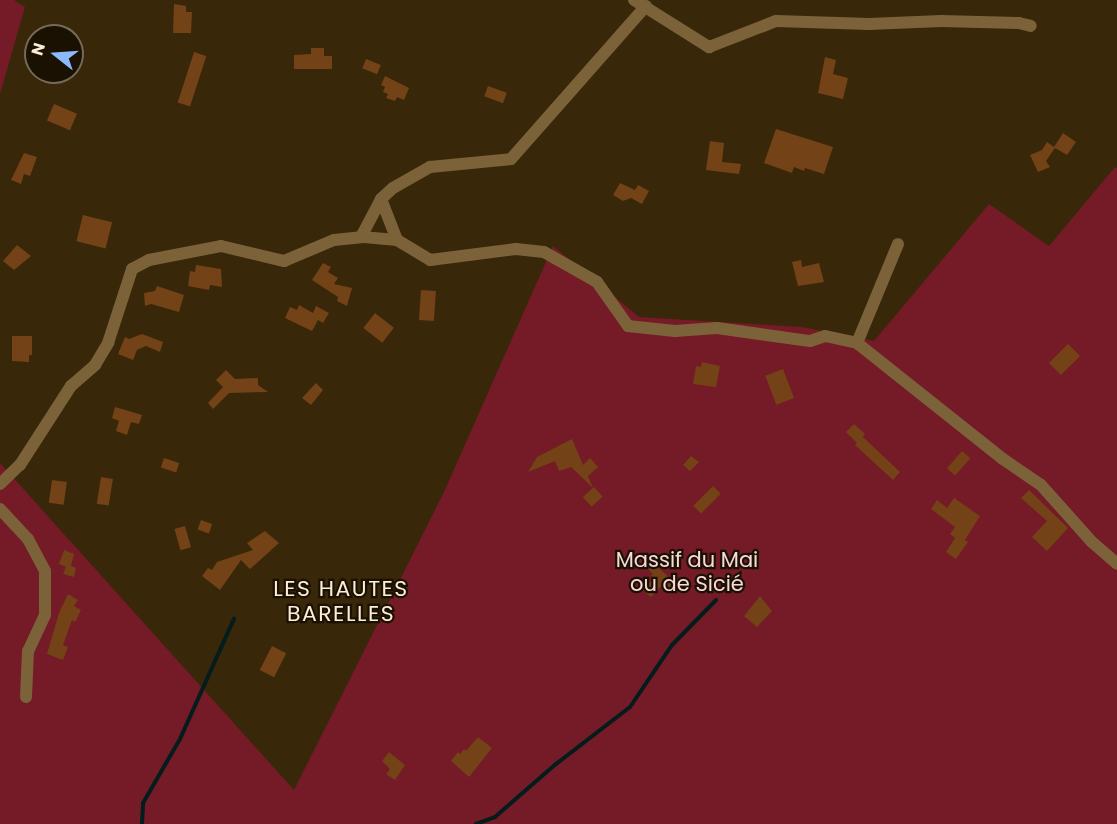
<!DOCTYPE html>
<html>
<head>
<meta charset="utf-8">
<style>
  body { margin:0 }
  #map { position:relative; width:1117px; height:824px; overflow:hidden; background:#392709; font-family:Poppins,sans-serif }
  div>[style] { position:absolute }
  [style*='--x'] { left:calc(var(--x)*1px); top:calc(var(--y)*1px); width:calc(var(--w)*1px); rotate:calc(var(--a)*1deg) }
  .green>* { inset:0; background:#751a27 }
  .stream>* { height:4px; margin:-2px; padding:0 2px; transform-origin:2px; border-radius:2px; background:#041c1c }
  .building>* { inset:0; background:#734216; transform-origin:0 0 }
  .minor>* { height:12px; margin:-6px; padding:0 6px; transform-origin:6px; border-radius:6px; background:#7c6239 }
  span { translate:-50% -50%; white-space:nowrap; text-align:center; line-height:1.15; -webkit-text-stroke:4.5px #1b1103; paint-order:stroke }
  .park-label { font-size:21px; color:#f8d8d8 }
  .neighbourhood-label { font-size:22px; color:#fbedd8; letter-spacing:1.5px }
  .north { position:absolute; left:24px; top:24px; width:60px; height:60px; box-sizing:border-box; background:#1b1103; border:2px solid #756958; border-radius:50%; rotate:287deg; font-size:16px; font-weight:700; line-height:24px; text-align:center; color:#fbedd8 }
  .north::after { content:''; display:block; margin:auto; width:21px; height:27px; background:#8cb9fc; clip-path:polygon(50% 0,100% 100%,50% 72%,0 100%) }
</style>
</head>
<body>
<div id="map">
  <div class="green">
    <div style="clip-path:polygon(0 0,14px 0,25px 7px,0 94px)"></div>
    <div style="clip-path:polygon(1115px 167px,1117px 168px,1117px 824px,0 824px,0 463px,294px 790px,444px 492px,553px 246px,639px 317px,802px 327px,874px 341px,989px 204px,1049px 246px)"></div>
  </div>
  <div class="stream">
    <div style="--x:142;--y:824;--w:21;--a:-87"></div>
    <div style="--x:143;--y:803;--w:74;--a:-60"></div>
    <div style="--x:180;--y:739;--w:132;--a:-65.8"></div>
    <div style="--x:476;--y:824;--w:20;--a:-20"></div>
    <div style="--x:495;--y:817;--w:81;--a:-41"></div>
    <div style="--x:556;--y:764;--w:93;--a:-37.6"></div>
    <div style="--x:630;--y:707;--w:75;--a:-55.9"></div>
    <div style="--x:672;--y:645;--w:63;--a:-45.6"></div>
  </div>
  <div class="building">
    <div style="clip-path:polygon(174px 4px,186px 6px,186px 12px,192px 12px,191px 33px,173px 33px)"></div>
    <div style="clip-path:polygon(311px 48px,324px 48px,324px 56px,332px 56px,332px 69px,294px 69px,294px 55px,311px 54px)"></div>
    <div style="left:194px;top:52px;width:13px;height:53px;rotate:18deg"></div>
    <div style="clip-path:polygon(825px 57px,836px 60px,833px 74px,848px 78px,843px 99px,818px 93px)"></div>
    <div style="left:366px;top:59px;width:16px;height:10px;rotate:22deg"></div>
    <div style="clip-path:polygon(385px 76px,409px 88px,404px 100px,397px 97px,395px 101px,386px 98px,388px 94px,383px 92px,385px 87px,381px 85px)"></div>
    <div style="left:488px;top:86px;width:20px;height:11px;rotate:20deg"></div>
    <div style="left:54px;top:104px;width:25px;height:18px;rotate:23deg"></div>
    <div style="clip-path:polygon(776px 129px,833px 147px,824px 174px,805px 168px,804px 171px,794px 167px,792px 173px,764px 163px)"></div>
    <div style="clip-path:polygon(1063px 133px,1076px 142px,1067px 155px,1055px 148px,1046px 161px,1050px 167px,1038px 172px,1030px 155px,1042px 150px,1047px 142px,1054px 147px)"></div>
    <div style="clip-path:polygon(710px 141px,724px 143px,722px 162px,741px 164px,739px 174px,706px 170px)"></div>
    <div style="clip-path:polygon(24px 153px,37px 157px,30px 176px,24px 174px,21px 184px,11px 180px)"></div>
    <div style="clip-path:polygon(620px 183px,635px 190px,638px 185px,649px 191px,642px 204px,631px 198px,623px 201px,613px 195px)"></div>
    <div style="left:83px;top:215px;width:30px;height:27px;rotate:14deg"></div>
    <div style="clip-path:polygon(17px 245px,31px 256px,14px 270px,3px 261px)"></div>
    <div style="clip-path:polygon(801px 260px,802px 267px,819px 263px,824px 282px,798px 286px,792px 262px)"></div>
    <div style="clip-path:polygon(323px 263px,331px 267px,328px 272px,338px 278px,334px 284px,352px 288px,347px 306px,337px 301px,338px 297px,312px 280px)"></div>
    <div style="clip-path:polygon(196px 265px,221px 269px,222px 287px,210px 285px,209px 290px,188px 286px,190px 271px,195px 272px)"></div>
    <div style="clip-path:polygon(157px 286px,184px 295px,179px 312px,151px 304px,145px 306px,144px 293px,155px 291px)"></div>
    <div style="left:421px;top:290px;width:15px;height:30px;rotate:4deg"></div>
    <div style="clip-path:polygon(299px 305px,313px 313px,316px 306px,329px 313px,323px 323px,318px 320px,312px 331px,285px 318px,290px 307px,297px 310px)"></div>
    <div style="left:375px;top:313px;width:24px;height:19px;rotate:38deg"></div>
    <div style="clip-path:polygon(142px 334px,163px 342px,160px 352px,146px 346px,137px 350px,133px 360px,118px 354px,125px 337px,129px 339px)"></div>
    <div style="clip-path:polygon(12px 336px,32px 336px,32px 355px,29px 355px,29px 362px,12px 361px)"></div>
    <div style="left:1068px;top:344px;width:17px;height:27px;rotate:45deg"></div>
    <div style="clip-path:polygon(702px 362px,720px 366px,716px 387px,693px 384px,696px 366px,701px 367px)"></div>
    <div style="left:783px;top:369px;width:31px;height:19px;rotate:69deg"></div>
    <div style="clip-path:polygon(226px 370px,235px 379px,258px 378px,258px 385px,268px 392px,229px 393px,213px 409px,208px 403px,223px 387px,216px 380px)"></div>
    <div style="clip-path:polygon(316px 383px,323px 390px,311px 405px,302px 398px)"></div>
    <div style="clip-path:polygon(115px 407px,142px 415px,139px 424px,131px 422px,127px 435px,116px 431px,119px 421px,112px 418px)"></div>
    <div style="clip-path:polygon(854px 424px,865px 434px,861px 439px,863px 437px,900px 472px,893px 480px,855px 445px,857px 443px,846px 432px)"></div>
    <div style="clip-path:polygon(572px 439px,583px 465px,590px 458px,598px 467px,588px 476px,593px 488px,571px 467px,559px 471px,555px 461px,528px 472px,537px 457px)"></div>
    <div style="left:962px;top:451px;width:11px;height:23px;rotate:41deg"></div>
    <div style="clip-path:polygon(691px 456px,699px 462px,690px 471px,683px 465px)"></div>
    <div style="left:164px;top:458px;width:16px;height:10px;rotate:18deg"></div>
    <div style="left:101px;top:477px;width:12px;height:27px;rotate:9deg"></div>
    <div style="left:52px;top:480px;width:15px;height:23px;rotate:8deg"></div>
    <div style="left:713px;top:486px;width:11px;height:28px;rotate:45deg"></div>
    <div style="left:594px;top:487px;width:13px;height:15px;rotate:48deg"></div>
    <div style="clip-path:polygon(1029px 490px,1068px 528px,1047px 551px,1032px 537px,1047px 521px,1021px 498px)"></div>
    <div style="clip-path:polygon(954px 498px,980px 516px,965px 540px,968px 542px,956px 559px,946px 552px,955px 538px,950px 534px,955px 527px,931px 509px,937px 500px,947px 508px)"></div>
    <div style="left:201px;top:520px;width:12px;height:10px;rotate:20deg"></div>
    <div style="left:185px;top:526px;width:22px;height:11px;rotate:74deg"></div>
    <div style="clip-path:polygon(265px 531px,279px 543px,250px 569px,241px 560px,220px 590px,202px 576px,208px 568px,212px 570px,217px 562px,253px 550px,247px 543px)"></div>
    <div style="clip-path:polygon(64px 550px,74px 554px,71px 566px,76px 568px,74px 577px,63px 574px,66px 567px,59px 564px)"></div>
    <div style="clip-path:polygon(651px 561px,674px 582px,668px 589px,663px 584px,651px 597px,643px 590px,653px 579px,651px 576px,653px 574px,645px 566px)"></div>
    <div style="clip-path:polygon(68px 594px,78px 600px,74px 606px,81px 610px,75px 622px,72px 620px,63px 645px,68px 647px,63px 660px,47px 654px,59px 613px)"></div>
    <div style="clip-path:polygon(760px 596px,772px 611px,757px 627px,744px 616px)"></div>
    <div style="left:272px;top:646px;width:16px;height:27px;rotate:27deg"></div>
    <div style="clip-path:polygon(478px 737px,492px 748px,469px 777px,451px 761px,458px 752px,460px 754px,464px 749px,466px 751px)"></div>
    <div style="clip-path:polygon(389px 752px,405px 765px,395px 780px,386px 774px,390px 769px,382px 761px)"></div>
  </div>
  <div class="minor">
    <div style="--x:634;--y:0;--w:89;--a:32.1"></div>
    <div style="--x:709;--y:47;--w:72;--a:-21.2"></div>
    <div style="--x:776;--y:21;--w:93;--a:1.8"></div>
    <div style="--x:869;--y:24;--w:72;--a:-2.4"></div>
    <div style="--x:941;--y:21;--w:78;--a:1.5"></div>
    <div style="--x:1019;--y:23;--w:12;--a:14"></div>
    <div style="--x:381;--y:199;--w:44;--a:68.7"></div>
    <div style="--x:397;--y:240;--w:36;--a:-175"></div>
    <div style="--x:361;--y:237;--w:43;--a:-62.2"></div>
    <div style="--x:381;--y:199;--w:16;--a:-43"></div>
    <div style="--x:393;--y:188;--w:43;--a:-29.6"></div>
    <div style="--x:430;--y:167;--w:81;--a:-5.6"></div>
    <div style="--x:511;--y:159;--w:204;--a:-48.6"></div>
    <div style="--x:397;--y:240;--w:39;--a:31"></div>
    <div style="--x:430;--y:260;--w:87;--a:-7.3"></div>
    <div style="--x:516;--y:249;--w:28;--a:6"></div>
    <div style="--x:544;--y:252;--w:61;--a:29.5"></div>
    <div style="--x:597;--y:282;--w:54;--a:54.8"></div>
    <div style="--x:628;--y:326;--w:47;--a:6.1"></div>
    <div style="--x:675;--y:331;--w:42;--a:-4.1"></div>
    <div style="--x:717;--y:328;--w:94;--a:8"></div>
    <div style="--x:810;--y:341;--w:16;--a:-18"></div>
    <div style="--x:825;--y:336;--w:33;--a:12"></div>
    <div style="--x:857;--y:343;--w:186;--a:38.5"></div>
    <div style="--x:1003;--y:459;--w:46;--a:34.4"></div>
    <div style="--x:1041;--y:485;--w:76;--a:48.2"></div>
    <div style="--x:1092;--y:542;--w:33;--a:41"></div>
    <div style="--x:857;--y:343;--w:107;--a:-67.5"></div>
    <div style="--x:0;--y:484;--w:28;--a:-44"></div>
    <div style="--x:20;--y:465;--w:94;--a:-57.2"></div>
    <div style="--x:71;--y:386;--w:32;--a:-41"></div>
    <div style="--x:95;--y:365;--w:26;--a:-59"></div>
    <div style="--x:108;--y:343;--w:78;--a:-72"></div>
    <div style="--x:132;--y:269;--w:19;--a:-28"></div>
    <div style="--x:149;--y:260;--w:73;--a:-11"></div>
    <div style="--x:221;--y:246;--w:65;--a:13.4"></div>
    <div style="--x:284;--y:261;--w:54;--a:-22.8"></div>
    <div style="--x:334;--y:240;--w:27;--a:-6"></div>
    <div style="--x:0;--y:509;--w:41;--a:47"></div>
    <div style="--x:28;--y:539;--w:36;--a:62"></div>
    <div style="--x:45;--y:571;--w:44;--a:90"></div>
    <div style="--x:45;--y:615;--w:40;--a:115"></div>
    <div style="--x:28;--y:651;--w:46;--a:92.5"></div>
  </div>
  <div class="park-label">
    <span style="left:687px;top:572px">Massif du Mai<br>ou de Sicié</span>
  </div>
  <div class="neighbourhood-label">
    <span style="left:341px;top:601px">LES HAUTES<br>BARELLES</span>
  </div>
  <div class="north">N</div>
</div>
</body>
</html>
